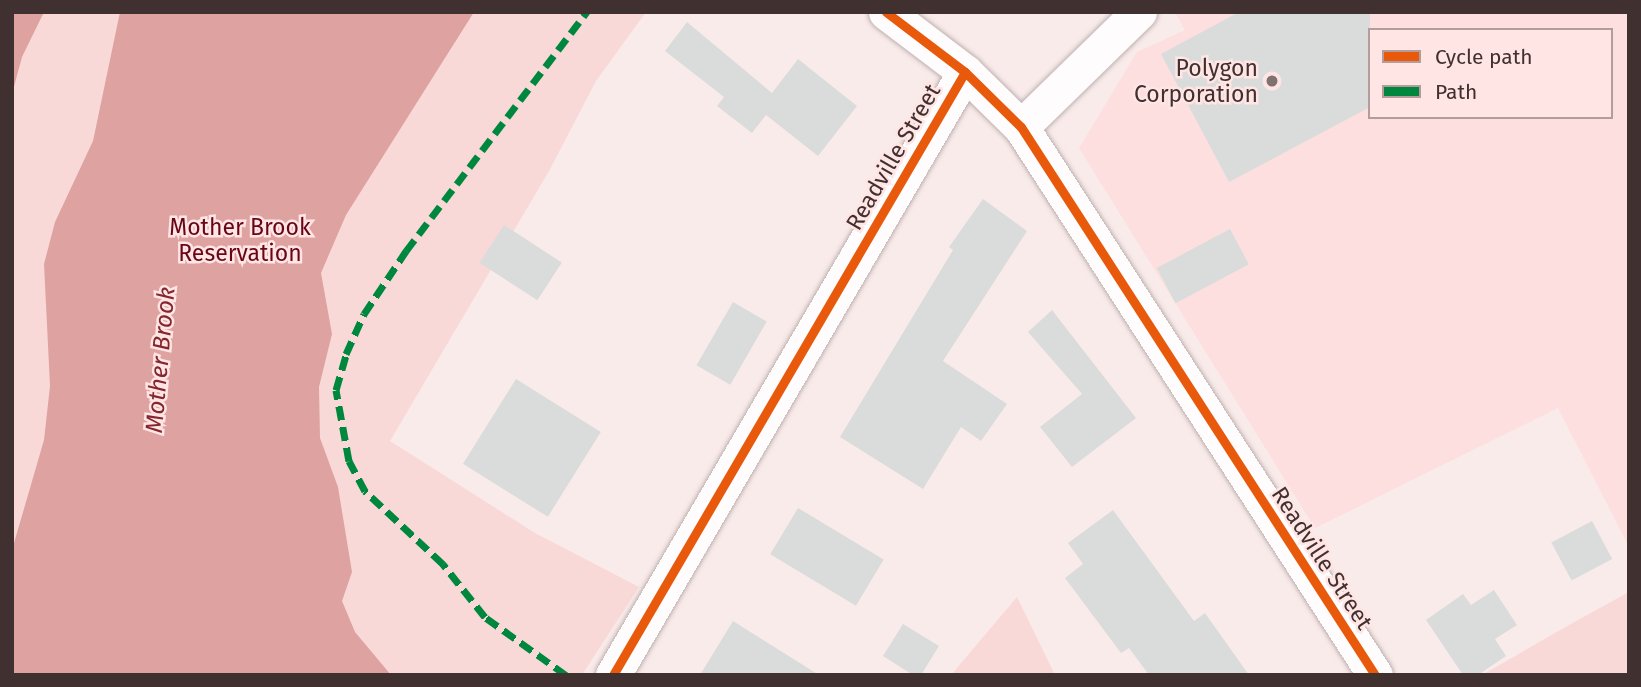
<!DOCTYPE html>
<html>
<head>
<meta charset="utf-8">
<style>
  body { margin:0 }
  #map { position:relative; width:1641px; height:687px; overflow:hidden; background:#f9ebea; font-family:"Fira Sans",sans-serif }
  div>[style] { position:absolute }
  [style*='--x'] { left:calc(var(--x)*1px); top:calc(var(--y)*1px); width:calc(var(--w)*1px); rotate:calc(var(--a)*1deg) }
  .built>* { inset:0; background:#fcdfde }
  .green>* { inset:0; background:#f8d9d8 }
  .water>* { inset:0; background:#dea2a1 }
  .building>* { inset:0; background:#dadcdc; transform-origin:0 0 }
  .roads { filter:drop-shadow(0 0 2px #beb1b0) drop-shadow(0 0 2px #beb1b0) }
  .street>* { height:35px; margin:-17.5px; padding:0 17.5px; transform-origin:17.5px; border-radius:17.5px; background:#fefcfc }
  .quiet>* { height:7px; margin-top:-3.5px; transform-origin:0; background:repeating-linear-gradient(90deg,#00873e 0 14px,transparent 0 21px) }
  .cycleway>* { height:9px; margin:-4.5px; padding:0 4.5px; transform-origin:4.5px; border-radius:4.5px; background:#e8590c }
  .dots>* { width:19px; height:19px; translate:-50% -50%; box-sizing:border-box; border:4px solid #ffe5e4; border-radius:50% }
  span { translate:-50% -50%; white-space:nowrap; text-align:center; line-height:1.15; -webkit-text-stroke:5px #ffe5e4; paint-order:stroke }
  .poi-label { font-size:23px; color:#40302f }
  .right { translate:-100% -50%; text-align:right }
  .street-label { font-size:23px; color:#40302f }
  .park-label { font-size:23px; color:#680517 }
  .water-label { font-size:24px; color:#84262d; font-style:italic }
  .frame { position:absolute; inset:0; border:14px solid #40302f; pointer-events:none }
  .legend { position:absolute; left:1368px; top:28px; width:245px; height:91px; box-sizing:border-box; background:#ffe5e4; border:2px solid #b39d9c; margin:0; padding:9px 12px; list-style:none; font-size:21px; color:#40302f }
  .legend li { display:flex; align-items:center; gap:14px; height:35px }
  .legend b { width:35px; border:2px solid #b39d9c }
</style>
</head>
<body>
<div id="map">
  <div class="built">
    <div style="clip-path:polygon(evenodd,1175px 12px,1629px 12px,1629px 547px,1558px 408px,1315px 528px,1079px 148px,1137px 52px,1185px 30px,1175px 12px,1370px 30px,1611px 30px,1611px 117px,1370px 117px,1370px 30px)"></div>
  </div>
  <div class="green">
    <div style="clip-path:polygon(12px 12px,646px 12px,596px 81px,549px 171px,390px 441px,535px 533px,639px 587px,582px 675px,12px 675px)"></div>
    <div style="clip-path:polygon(1629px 592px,1629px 675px,1482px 675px,1569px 625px)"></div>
    <div style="clip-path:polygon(1017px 597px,1055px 675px,951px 675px)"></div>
  </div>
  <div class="water">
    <div style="clip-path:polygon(12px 12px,44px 12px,22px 57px,12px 94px)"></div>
    <div style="clip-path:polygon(120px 12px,474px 12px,346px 215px,321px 273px,332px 334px,319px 387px,320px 438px,338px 487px,352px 572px,342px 601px,355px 632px,391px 675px,12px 675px,12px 550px,44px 440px,50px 386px,44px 264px,55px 222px,93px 141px)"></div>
  </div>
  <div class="building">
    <div style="clip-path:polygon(1239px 12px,1370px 12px,1370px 107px,1229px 182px,1161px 54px)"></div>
    <div style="clip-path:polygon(687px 22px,772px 93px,798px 59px,857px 106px,818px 156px,766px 115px,752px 133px,717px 106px,724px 97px,665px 51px)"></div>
    <div style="clip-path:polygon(983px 199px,1027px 231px,943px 361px,1007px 404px,981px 441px,961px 427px,923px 489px,840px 437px,953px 250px,949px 247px)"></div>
    <div style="left:504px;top:225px;width:69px;height:45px;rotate:33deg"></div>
    <div style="left:1230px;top:229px;width:40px;height:83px;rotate:62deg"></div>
    <div style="left:733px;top:302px;width:39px;height:73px;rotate:30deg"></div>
    <div style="clip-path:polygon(1052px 310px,1136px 418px,1072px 467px,1040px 427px,1082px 394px,1028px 332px)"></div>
    <div style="left:516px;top:379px;width:100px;height:100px;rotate:32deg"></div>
    <div style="left:798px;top:508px;width:100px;height:54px;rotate:31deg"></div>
    <div style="clip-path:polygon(1113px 510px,1194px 621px,1205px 613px,1249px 675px,1149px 675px,1129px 648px,1121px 653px,1065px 578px,1083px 564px,1068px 543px)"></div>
    <div style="left:1592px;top:521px;width:43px;height:46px;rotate:62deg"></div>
    <div style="clip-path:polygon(1494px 590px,1517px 625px,1495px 639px,1506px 656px,1478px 675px,1463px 675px,1426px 620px,1463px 594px,1471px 605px)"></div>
    <div style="clip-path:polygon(733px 621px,819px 675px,700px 675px)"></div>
    <div style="clip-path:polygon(903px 624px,939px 646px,921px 675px,913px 675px,883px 656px)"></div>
  </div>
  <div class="roads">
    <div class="street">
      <div style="--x:886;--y:12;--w:99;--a:37.2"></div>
      <div style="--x:965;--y:72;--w:78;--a:44.5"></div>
      <div style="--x:1021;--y:127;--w:652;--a:57.14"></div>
      <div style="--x:1021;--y:127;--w:165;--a:-44.3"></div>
      <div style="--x:613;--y:675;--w:698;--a:-59.73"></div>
    </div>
  </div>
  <div class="quiet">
    <div style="--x:566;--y:675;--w:100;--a:-144.4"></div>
    <div style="--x:485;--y:617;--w:68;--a:-128.4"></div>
    <div style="--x:443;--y:564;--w:107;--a:-136.9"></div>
    <div style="--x:365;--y:491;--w:34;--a:-118"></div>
    <div style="--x:349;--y:461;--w:72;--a:-100.4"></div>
    <div style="--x:336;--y:390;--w:37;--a:-74"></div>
    <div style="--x:346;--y:354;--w:44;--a:-65.8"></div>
    <div style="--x:364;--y:314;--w:76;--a:-56.3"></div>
    <div style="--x:406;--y:251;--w:300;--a:-52.9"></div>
  </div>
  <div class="cycleway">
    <div style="--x:886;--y:12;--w:99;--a:37.2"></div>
    <div style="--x:965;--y:72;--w:78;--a:44.5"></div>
    <div style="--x:1021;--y:127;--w:652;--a:57.14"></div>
    <div style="--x:613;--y:675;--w:698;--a:-59.73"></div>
  </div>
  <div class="dots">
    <div style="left:1272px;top:81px;background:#817170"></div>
  </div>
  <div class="poi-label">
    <span class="right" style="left:1258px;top:81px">Polygon<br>Corporation</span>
  </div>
  <div class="street-label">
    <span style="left:893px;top:157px;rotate:-60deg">Readville Street</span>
    <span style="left:1322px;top:558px;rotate:57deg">Readville Street</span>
  </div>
  <div class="park-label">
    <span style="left:240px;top:240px">Mother Brook<br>Reservation</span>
  </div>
  <div class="water-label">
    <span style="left:161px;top:360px;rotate:-85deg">Mother Brook</span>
  </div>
  <div class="frame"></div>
  <ul class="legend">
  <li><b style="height:9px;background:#e8590c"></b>Cycle path</li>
  <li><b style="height:9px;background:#00873e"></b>Path</li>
  </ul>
</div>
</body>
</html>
